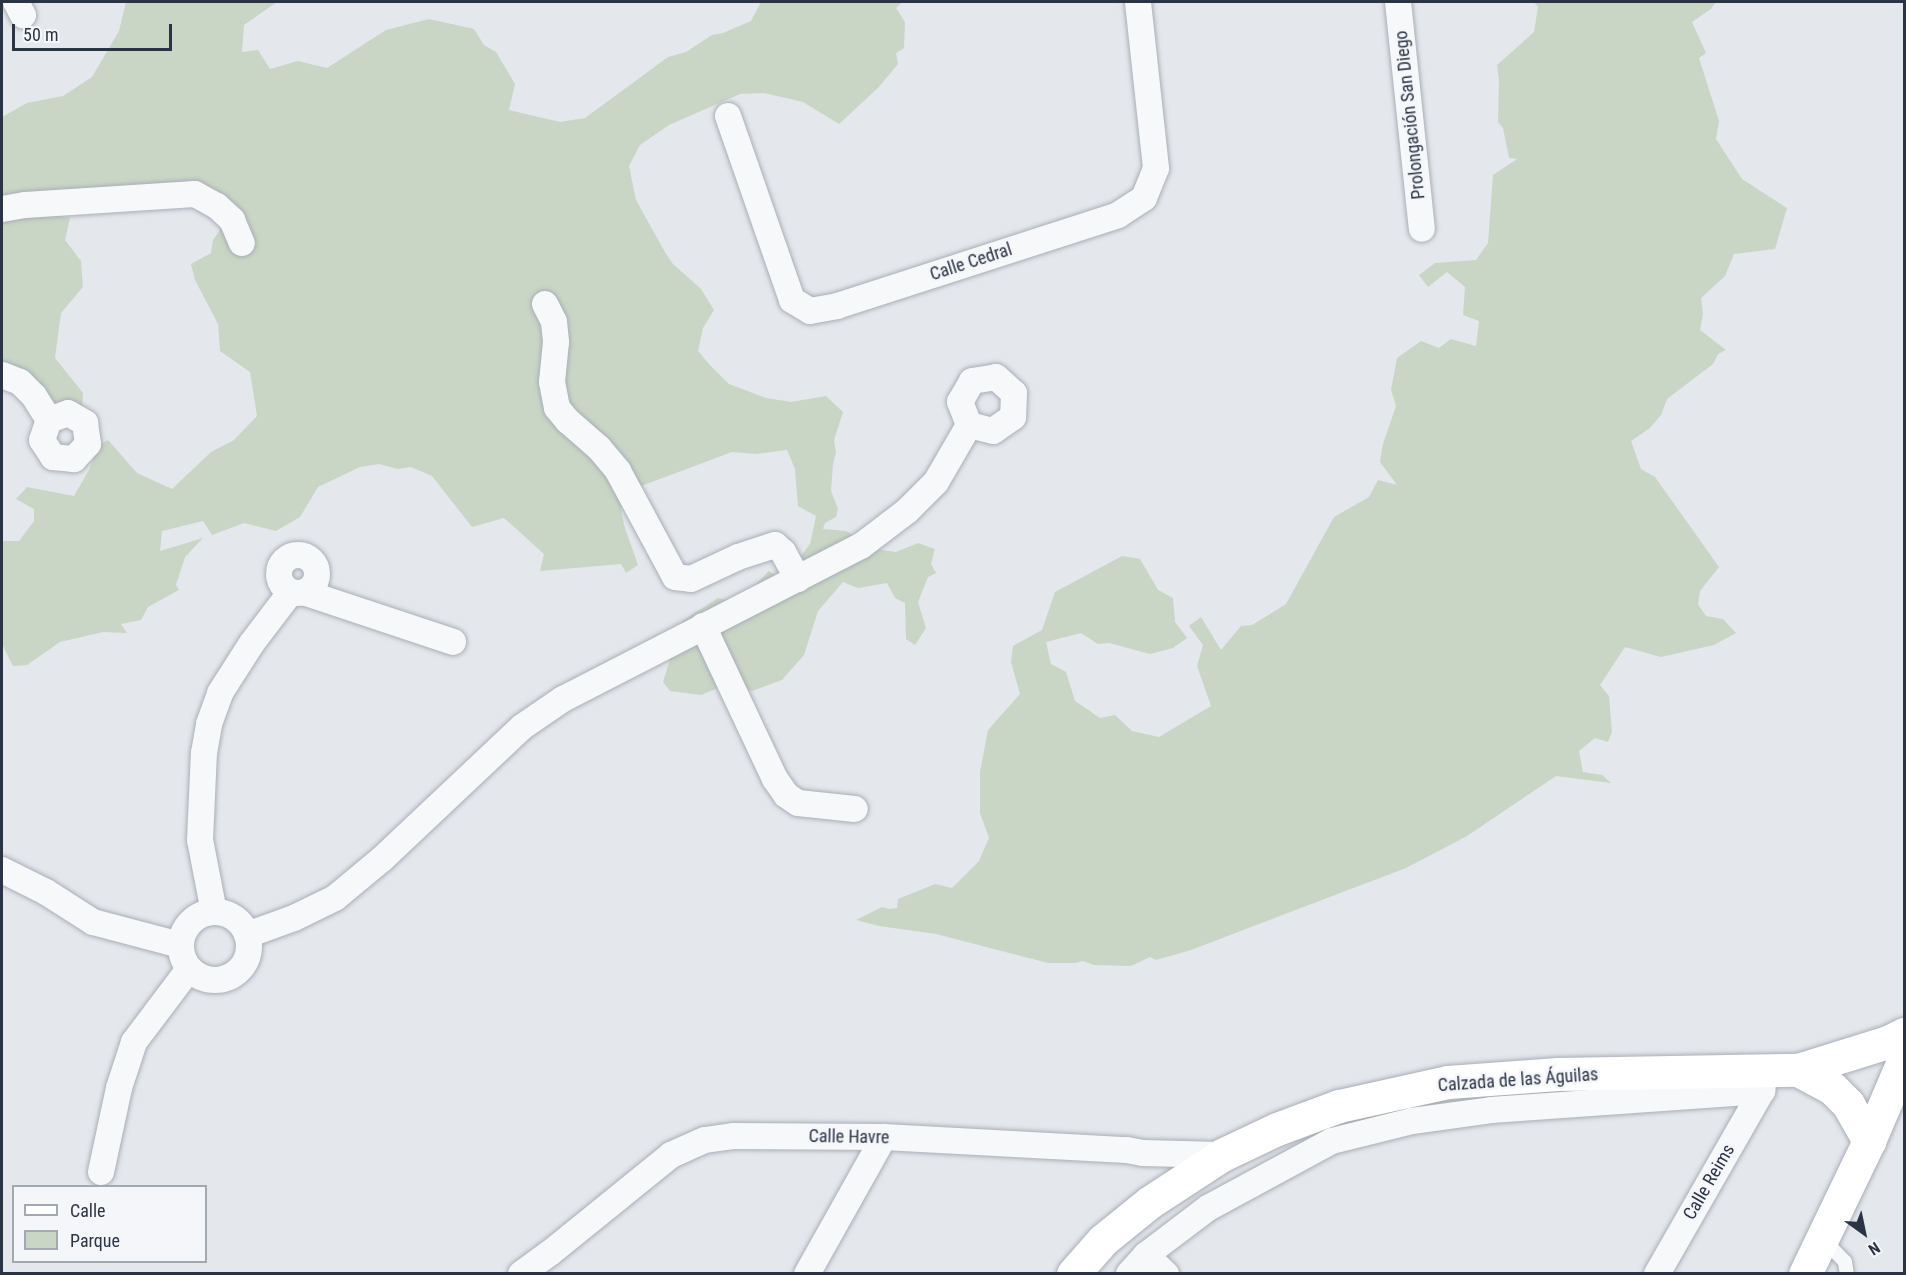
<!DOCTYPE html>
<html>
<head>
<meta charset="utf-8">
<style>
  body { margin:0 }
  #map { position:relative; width:1906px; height:1275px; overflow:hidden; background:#e4e7ec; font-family:"Roboto Condensed",sans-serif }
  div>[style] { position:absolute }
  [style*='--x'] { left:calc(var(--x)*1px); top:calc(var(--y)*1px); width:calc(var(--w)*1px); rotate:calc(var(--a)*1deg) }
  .green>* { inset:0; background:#c9d6c5 }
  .roads { filter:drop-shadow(0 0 2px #a9aeb7) drop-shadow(0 0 2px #a9aeb7) }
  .service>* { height:14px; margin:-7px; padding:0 7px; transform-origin:7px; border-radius:7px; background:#f7f8fa }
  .minor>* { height:26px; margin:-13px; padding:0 13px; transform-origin:13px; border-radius:13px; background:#f7f8fa }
  .minor>.ring { margin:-13px; padding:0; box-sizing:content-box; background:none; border:26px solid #f7f8fa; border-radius:50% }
  .secondary>* { height:33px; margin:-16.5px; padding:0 16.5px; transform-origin:16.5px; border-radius:16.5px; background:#fff }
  span { translate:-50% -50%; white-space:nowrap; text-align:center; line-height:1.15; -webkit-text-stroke:5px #f4f6f9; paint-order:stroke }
  .street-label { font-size:18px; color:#2b3445 }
  .frame { position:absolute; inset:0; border:3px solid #2b3445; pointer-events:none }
  .legend { position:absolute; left:12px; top:1185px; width:195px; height:78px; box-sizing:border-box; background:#f4f6f9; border:2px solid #a4a8b1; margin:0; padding:8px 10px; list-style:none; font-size:18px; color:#2b3445 }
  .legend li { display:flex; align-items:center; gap:12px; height:30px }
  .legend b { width:30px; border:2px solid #a4a8b1 }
  .north { position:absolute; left:1834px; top:1203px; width:60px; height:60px; -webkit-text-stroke:4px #f4f6f9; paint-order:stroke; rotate:147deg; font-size:16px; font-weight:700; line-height:24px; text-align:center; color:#2b3445 }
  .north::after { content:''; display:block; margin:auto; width:21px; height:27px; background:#2b3445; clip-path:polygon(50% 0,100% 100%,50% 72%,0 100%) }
  .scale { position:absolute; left:12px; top:24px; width:160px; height:27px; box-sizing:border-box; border:3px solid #2b3445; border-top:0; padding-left:8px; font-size:18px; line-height:21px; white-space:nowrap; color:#2b3445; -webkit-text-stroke:4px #f4f6f9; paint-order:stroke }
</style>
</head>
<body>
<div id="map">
  <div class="green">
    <div style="clip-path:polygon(126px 2px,277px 2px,244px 25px,242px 52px,258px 50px,270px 69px,298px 61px,327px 68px,386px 30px,429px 19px,474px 29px,484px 45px,496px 52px,515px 84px,509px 110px,560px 122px,585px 118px,668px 57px,686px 52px,712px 35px,723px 33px,751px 21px,761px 2px,902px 2px,896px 8px,905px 22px,904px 48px,896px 53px,898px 64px,878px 88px,839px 124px,803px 102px,764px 93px,740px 94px,669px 125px,640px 145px,629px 166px,636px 200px,666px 254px,673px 264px,701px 289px,714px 310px,703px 328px,698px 351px,709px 364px,729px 384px,766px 398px,791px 402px,826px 396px,843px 412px,834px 440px,836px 453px,833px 464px,831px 491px,838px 509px,836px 517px,825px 523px,823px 529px,846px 531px,876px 549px,896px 552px,918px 543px,935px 549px,931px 564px,936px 573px,928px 577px,918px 602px,926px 628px,915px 645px,906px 639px,905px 603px,895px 598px,887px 583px,858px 588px,843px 582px,818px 611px,804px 655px,782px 680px,752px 691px,728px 684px,701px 695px,670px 691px,663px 682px,682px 621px,718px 598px,737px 603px,769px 571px,776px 576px,800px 557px,810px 544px,816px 516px,798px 506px,795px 469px,787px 450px,756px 454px,732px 452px,641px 486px,621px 508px,624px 525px,638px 565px,626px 573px,621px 564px,540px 571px,544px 554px,504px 518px,472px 527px,432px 476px,411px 467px,398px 469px,379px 464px,360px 467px,318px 487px,300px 517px,276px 531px,244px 523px,212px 535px,203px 521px,162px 531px,160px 551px,203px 538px,185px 557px,176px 585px,179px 590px,148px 607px,141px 620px,121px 624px,127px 633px,103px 632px,60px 642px,27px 665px,13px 666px,2px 644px,2px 541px,19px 541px,34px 521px,34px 509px,16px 499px,27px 487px,74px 496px,89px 470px,99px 445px,108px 440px,137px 473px,172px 489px,211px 452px,234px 440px,257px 416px,250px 372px,220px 351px,218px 324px,195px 280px,191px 264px,211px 253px,213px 240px,222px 227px,196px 207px,83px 207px,58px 216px,70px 218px,65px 240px,81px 261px,83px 287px,61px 313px,55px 358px,83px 393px,82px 411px,46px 412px,2px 383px,2px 117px,27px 103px,63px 96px,92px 77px,119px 31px)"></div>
    <div style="clip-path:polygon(1534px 2px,1716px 2px,1711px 9px,1692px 22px,1706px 53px,1699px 58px,1719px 121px,1716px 139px,1742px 179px,1787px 208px,1775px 249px,1734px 254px,1725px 276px,1701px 298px,1703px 314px,1700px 330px,1726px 350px,1718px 354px,1713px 364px,1667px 399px,1661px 415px,1650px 428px,1631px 441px,1641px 469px,1655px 477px,1719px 567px,1700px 591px,1698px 604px,1706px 616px,1723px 619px,1736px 633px,1714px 645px,1661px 657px,1625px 647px,1600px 685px,1609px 696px,1612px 732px,1608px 742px,1595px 738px,1579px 751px,1583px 772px,1602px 775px,1611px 783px,1556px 776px,1467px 836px,1406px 868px,1191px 950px,1156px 960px,1150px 957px,1131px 966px,1094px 965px,1083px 961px,1075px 963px,1048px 963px,936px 934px,879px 926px,856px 920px,882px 907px,889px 909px,897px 908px,898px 899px,935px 884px,952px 888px,979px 861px,989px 838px,980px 813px,980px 772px,988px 730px,1020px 694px,1011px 662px,1013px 646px,1042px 630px,1055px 592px,1122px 556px,1140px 559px,1158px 590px,1173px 598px,1175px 622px,1187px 638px,1173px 648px,1150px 654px,1109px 643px,1098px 644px,1081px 633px,1046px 642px,1051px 664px,1066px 672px,1075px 701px,1100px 718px,1115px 715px,1132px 731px,1159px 737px,1211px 706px,1197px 666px,1203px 645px,1189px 626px,1201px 617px,1221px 650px,1241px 626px,1252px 625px,1286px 604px,1334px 517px,1369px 497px,1378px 480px,1397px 485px,1380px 462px,1383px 444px,1396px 406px,1391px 390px,1397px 358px,1421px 341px,1439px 348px,1451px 339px,1476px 346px,1479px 321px,1463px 315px,1465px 287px,1447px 272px,1428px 287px,1419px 275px,1435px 263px,1476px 260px,1488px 243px,1493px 175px,1517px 159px,1509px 158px,1503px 128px,1498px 122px,1499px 81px,1497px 65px,1534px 32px,1538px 7px)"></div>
  </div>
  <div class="roads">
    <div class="service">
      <div style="--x:1822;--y:1238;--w:33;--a:46"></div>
      <div style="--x:1845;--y:1262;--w:12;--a:81"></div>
    </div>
    <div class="minor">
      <div style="--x:16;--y:2;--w:15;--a:62"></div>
      <div style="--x:1398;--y:2;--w:228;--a:84"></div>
      <div style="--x:728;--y:116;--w:195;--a:70.8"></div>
      <div style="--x:792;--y:300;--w:21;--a:31"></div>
      <div style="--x:810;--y:311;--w:27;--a:-10"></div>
      <div style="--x:837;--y:306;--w:295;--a:-17.9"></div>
      <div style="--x:1118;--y:215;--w:31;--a:-33"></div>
      <div style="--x:1144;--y:198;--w:32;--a:-68"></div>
      <div style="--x:1156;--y:168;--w:167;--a:-96.2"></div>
      <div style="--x:2;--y:209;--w:23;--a:-10"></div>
      <div style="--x:25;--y:205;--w:170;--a:-3.7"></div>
      <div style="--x:195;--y:194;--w:25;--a:29"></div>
      <div style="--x:217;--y:206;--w:21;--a:43"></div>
      <div style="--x:232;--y:220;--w:25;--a:67"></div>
      <div style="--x:545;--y:304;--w:20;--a:63"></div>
      <div style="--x:554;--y:322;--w:20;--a:84"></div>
      <div style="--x:556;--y:342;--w:40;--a:95.7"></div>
      <div style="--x:552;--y:382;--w:26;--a:79"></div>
      <div style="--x:557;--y:408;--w:17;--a:50"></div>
      <div style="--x:568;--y:421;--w:41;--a:41.1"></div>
      <div style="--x:599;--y:448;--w:30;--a:50"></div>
      <div style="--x:618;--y:471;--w:120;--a:61.7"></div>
      <div style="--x:675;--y:577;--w:16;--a:7"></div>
      <div style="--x:691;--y:579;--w:52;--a:-25.1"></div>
      <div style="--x:738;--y:557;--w:39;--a:-18"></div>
      <div style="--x:775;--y:545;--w:11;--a:41"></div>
      <div style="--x:783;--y:552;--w:31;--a:61"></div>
      <div style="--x:2;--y:375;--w:19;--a:21"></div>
      <div style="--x:20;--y:382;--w:20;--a:45"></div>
      <div style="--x:34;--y:396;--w:28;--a:58"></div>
      <div style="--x:996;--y:377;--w:24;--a:42"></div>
      <div style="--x:1014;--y:393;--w:24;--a:92"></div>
      <div style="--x:1013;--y:417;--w:24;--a:145"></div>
      <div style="--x:993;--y:431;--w:25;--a:-166"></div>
      <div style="--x:969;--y:425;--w:25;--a:-111"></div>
      <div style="--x:960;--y:402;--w:24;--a:-60"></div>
      <div style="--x:972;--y:381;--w:24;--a:-9"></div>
      <div style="--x:68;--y:413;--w:20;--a:30"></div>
      <div style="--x:85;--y:423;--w:21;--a:82"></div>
      <div style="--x:88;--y:444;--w:21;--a:133"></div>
      <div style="--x:74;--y:459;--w:21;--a:-175"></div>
      <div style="--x:53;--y:457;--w:20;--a:-123"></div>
      <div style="--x:42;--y:440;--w:21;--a:-71"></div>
      <div style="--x:49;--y:420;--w:20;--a:-20"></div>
      <div class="ring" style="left:279px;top:555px;width:12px;height:12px"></div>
      <div style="--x:306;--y:593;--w:155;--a:18.4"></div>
      <div style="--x:703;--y:626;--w:169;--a:64.8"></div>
      <div style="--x:775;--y:779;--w:19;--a:55"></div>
      <div style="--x:786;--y:795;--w:14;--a:34"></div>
      <div style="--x:798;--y:803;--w:57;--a:6"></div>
      <div style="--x:2;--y:870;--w:49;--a:26.6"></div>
      <div style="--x:46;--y:892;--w:56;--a:32.6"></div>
      <div style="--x:93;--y:922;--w:90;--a:14.8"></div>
      <div class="ring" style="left:181px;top:912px;width:42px;height:42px"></div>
      <div style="--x:214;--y:912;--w:73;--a:-101"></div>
      <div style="--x:200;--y:840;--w:87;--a:-87.4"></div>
      <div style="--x:204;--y:753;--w:29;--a:-80"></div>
      <div style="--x:209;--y:724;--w:33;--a:-70"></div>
      <div style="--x:220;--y:693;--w:59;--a:-57.4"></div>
      <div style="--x:252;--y:643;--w:63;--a:-52.8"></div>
      <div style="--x:247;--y:935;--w:50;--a:-19.9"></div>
      <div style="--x:294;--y:918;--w:46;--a:-26"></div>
      <div style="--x:335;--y:898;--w:61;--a:-39.7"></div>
      <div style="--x:382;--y:859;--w:192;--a:-43.3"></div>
      <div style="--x:522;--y:727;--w:50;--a:-34.3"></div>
      <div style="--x:563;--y:699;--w:335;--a:-27.2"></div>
      <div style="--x:861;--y:546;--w:58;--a:-37.3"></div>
      <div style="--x:907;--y:511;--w:41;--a:-45"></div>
      <div style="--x:936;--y:482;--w:66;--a:-59.9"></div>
      <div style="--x:101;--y:1172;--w:86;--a:-77.9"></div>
      <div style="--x:119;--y:1088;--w:48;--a:-71.9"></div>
      <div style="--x:134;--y:1042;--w:91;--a:-53"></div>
      <div style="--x:1146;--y:1255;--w:28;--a:44"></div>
      <div style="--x:521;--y:1274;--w:36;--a:-36"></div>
      <div style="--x:550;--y:1253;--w:156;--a:-39"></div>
      <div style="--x:671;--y:1155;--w:37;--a:-24"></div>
      <div style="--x:705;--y:1140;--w:28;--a:-8"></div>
      <div style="--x:733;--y:1136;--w:151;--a:0.4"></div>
      <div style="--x:884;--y:1137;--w:243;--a:3.1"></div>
      <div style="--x:1127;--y:1150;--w:16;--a:11"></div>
      <div style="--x:1143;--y:1153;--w:79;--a:1.5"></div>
      <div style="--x:807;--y:1274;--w:157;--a:-60.7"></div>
      <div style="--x:1129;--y:1274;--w:25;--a:-48"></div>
      <div style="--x:1146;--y:1255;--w:78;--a:-37.2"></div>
      <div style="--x:1208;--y:1208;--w:141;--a:-28.4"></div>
      <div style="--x:1332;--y:1141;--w:82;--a:-14"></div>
      <div style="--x:1412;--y:1121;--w:80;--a:-7.9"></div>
      <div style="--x:1491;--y:1110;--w:272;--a:-4"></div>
      <div style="--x:1762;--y:1091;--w:22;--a:-82"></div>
      <div style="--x:1657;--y:1274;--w:211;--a:-60.2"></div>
    </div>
    <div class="secondary">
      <div style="--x:1798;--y:1070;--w:94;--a:-17.3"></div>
      <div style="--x:1888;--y:1042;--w:18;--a:-27"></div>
      <div style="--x:1073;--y:1274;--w:45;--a:-48.6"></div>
      <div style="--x:1103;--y:1240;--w:60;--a:-39"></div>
      <div style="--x:1150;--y:1202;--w:86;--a:-33.1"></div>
      <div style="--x:1222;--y:1155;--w:61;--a:-25.3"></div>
      <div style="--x:1277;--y:1129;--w:66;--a:-20.4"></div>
      <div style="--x:1339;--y:1106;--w:112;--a:-12.4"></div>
      <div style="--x:1448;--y:1082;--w:110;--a:-4.2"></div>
      <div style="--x:1558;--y:1074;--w:240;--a:-1"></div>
      <div style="--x:1798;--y:1070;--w:38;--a:28"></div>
      <div style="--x:1832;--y:1088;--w:23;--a:45"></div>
      <div style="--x:1848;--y:1104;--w:43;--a:60.4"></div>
      <div style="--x:1805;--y:1274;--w:148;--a:-64.3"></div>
      <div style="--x:1869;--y:1141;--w:89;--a:-66.9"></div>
    </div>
  </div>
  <div class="street-label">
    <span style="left:1410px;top:115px;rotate:-96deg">Prolongación San Diego</span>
    <span style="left:971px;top:262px;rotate:-18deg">Calle Cedral</span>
    <span style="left:1518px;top:1080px;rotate:-4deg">Calzada de las Águilas</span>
    <span style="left:849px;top:1137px;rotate:1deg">Calle Havre</span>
    <span style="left:1709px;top:1182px;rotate:-60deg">Calle Reims</span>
  </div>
  <div class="frame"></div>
  <ul class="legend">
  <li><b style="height:8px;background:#fff"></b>Calle</li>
  <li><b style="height:16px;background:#c9d6c5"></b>Parque</li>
  </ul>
  <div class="north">N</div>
  <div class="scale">50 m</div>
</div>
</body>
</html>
